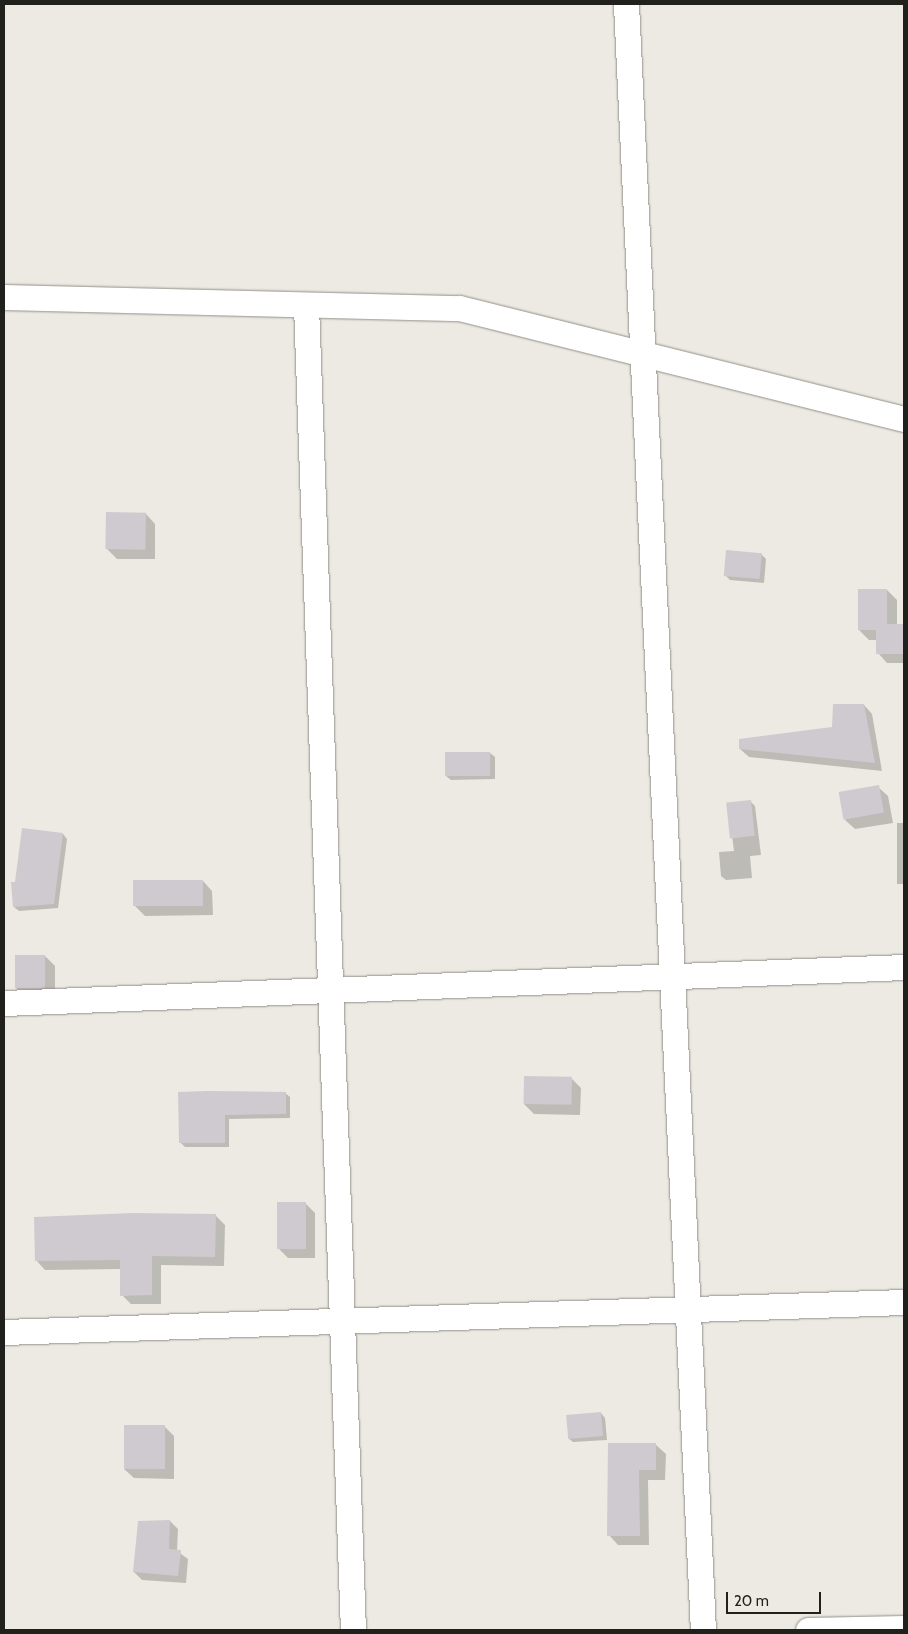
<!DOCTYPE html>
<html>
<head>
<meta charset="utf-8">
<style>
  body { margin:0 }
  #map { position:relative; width:908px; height:1634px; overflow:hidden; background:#edeae3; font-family:Cabin,sans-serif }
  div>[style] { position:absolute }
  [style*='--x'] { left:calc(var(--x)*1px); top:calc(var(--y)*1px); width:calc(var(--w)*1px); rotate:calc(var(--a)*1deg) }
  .shadow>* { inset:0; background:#0003; transform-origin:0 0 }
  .building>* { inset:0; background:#cfcacf; transform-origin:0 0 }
  .roads { filter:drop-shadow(0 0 1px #929089) drop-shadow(0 0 1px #929089) }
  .street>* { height:25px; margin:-12.5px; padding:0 12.5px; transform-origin:12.5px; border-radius:12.5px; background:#fff }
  span { translate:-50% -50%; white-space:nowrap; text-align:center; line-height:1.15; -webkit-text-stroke:4px #edeae3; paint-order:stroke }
  .frame { position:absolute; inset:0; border:5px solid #20201d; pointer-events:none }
  .scale { position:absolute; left:726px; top:1592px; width:95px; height:22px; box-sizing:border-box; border:2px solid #20201d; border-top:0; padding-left:6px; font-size:15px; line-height:18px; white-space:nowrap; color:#20201d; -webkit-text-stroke:4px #edeae3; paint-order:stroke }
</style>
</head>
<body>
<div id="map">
  <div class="shadow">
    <div style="clip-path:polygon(146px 514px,155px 524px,155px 559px,117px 559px,107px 549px)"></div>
    <div style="clip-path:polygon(761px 554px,766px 559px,764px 583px,730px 580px,725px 575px)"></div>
    <div style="clip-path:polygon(887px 590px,897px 600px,897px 625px,904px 625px,904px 663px,887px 663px,878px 653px,878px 640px,869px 640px,859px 630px)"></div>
    <div style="clip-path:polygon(864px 705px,872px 714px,882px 771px,749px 757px,740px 749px,833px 728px)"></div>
    <div style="clip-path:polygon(490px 753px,495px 757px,495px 779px,451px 780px,446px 776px)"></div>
    <div style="clip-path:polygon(878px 787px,888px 796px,893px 823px,855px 829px,845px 820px)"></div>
    <div style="clip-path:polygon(750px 801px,755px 806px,761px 855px,750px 856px,752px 878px,726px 880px,721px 876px,719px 852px,734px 851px,728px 804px)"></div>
    <div style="left:897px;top:823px;width:7px;height:61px"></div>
    <div style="clip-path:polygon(63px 834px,67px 839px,58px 908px,19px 911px,14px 907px,16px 883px)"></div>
    <div style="clip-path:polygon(203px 881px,212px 891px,213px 915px,145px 916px,135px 906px)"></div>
    <div style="clip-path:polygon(45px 956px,55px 966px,55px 996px,26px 997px,16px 988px)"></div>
    <div style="clip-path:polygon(571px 1078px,581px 1088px,580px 1115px,534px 1114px,524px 1104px)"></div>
    <div style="clip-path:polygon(179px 1093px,285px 1093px,290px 1097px,290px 1118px,229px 1119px,229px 1147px,185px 1147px,180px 1142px)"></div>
    <div style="clip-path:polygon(305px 1203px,315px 1213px,315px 1258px,288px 1258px,278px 1248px)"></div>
    <div style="clip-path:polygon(215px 1215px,225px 1225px,224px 1266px,161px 1265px,161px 1304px,131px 1304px,122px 1295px,121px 1269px,45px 1270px,36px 1260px)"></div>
    <div style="clip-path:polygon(601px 1413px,605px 1418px,607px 1440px,573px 1442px,568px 1438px)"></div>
    <div style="clip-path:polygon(164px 1426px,174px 1436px,174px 1479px,134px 1478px,124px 1469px)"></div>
    <div style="clip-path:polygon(609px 1445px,656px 1445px,666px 1454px,665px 1480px,648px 1480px,649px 1545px,618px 1545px,609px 1535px)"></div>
    <div style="clip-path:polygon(170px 1521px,178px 1529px,177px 1551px,188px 1559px,186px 1583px,142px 1580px,134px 1572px,139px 1523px)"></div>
  </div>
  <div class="building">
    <div style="left:106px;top:512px;width:40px;height:37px;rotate:1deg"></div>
    <div style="left:726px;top:550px;width:36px;height:26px;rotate:5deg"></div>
    <div style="clip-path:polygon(858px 589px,887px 589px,887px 624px,904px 624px,904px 654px,876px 654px,876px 630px,858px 630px)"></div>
    <div style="clip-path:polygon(833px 704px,864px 704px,875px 763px,739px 749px,739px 739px,832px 727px)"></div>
    <div style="left:445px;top:752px;width:45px;height:24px"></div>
    <div style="left:879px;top:785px;width:28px;height:41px;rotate:80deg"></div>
    <div style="left:751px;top:800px;width:36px;height:25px;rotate:84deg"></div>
    <div style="clip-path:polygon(22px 828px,63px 833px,54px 904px,13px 907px,11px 882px,15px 882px)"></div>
    <div style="left:203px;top:880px;width:26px;height:70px;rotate:90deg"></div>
    <div style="left:15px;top:955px;width:30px;height:33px"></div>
    <div style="left:524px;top:1076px;width:48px;height:28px;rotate:1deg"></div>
    <div style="clip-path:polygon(208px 1091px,286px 1092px,286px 1114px,225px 1115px,225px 1143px,179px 1143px,178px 1092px)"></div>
    <div style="left:277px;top:1202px;width:29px;height:47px"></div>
    <div style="clip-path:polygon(133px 1213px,216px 1214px,215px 1257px,152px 1256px,152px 1295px,120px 1296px,120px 1260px,35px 1261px,34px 1217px)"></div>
    <div style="left:601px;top:1412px;width:24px;height:35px;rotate:85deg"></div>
    <div style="left:124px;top:1425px;width:41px;height:44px"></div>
    <div style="clip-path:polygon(608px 1443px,656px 1443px,656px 1470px,639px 1470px,640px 1536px,607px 1536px)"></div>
    <div style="clip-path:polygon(170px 1520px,169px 1549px,181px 1550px,178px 1576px,133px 1572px,138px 1521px)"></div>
  </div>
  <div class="roads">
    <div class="street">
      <div style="--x:626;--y:4;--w:1628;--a:87.29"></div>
      <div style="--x:4;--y:297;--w:455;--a:1.4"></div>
      <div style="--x:459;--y:308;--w:459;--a:14"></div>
      <div style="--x:306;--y:305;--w:1326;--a:87.97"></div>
      <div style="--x:4;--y:1003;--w:901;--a:-2.29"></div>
      <div style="--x:4;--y:1332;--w:900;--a:-1.91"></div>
      <div style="--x:808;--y:1630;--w:96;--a:-1.2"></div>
    </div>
  </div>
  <div class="frame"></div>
  <div class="scale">20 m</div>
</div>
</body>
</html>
